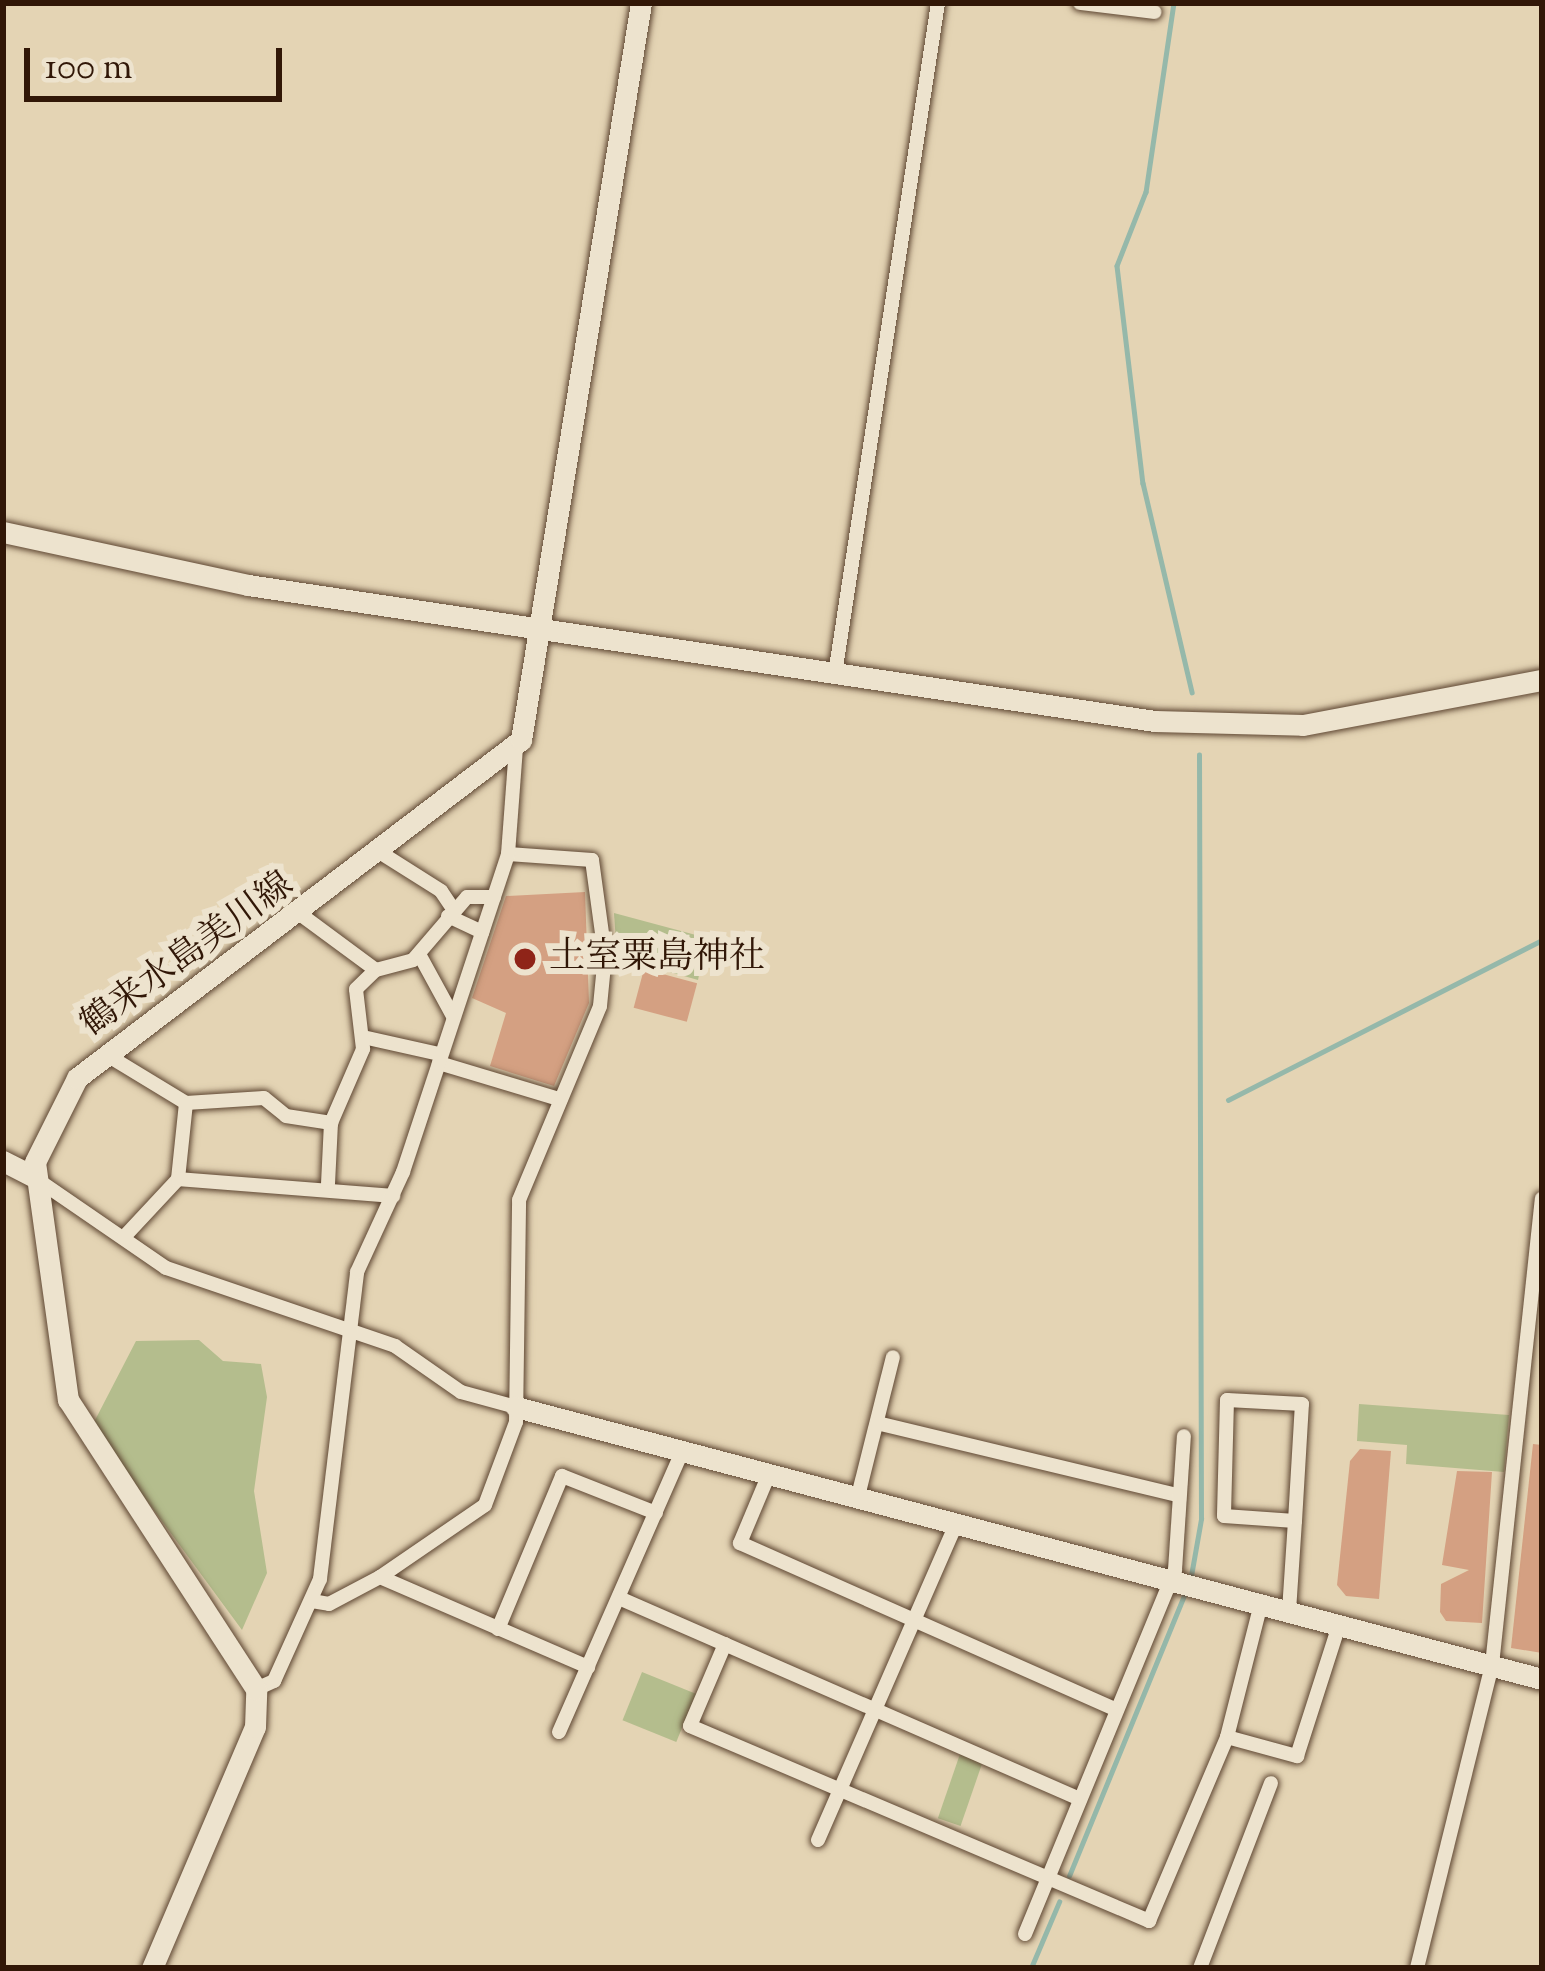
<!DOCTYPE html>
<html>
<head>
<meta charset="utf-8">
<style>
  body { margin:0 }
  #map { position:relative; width:1545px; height:1971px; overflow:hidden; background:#e4d4b4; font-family:"Sorts Mill Goudy","Noto Serif JP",serif }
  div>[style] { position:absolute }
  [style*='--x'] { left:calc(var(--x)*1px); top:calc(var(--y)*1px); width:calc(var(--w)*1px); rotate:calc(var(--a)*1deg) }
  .green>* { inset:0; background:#b4bd8d; transform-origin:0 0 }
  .stream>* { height:4.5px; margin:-2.25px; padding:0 2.25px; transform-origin:2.25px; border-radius:2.25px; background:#95b8aa }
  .building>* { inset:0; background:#d4a082; transform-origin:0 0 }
  .roads { filter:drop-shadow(0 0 3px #5e4632) drop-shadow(0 0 3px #5e4632) }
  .street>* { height:14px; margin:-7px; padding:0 7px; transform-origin:7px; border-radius:7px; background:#ede3ce }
  .secondary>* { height:21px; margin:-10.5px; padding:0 10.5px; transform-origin:10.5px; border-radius:10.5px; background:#ede3ce }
  .dots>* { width:33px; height:33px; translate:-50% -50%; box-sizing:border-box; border:6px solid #ede3ce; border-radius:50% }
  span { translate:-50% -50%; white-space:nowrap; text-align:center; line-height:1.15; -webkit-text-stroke:12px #ede3ce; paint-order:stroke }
  .street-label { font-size:36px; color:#311707 }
  .poi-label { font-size:36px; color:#311707 }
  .left { translate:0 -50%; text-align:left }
  .frame { position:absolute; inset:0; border:6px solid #311707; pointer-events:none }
  .scale { position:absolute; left:24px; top:48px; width:258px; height:54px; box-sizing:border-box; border:6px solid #311707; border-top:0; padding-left:15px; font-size:36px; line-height:42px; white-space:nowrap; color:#311707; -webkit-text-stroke:9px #ede3ce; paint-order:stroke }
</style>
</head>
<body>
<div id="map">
  <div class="green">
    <div style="clip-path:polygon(614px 913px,707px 938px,698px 980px,617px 957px)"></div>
    <div style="clip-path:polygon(199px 1340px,223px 1361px,261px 1364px,267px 1397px,254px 1491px,267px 1573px,242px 1630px,92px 1426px,136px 1341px)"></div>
    <div style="clip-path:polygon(1359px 1404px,1509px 1415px,1504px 1472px,1406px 1464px,1407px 1445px,1357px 1441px)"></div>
    <div style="left:642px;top:1672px;width:58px;height:52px;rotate:22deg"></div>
    <div style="left:960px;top:1754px;width:24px;height:68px;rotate:19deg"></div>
  </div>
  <div class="stream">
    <div style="--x:1174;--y:3;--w:191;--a:98.4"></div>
    <div style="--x:1146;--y:192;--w:79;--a:111.4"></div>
    <div style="--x:1117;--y:266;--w:219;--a:83.2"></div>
    <div style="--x:1143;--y:483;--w:215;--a:76.8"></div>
    <div style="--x:1228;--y:1100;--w:352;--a:-27"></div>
    <div style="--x:1191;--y:1576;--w:58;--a:-80"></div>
    <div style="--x:1201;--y:1519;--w:764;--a:-90.15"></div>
    <div style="--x:1069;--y:1876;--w:306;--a:-67.7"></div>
    <div style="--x:1031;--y:1968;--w:72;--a:-67"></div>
  </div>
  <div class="building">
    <div style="clip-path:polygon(585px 892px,589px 1003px,554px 1086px,490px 1066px,506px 1013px,472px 998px,506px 896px)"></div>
    <div style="left:644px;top:969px;width:55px;height:40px;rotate:15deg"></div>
    <div style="clip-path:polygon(1533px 1444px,1542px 1445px,1542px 1653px,1511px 1648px)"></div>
    <div style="clip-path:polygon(1360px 1449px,1391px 1451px,1379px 1599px,1346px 1596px,1337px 1585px,1350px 1461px)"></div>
    <div style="clip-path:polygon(1457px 1471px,1492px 1472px,1482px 1623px,1446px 1621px,1440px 1612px,1441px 1584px,1469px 1570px,1442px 1565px)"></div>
  </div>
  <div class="roads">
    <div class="street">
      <div style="--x:1080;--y:3;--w:75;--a:6.9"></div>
      <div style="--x:835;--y:674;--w:679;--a:-81.27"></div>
      <div style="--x:381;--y:853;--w:71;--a:32.3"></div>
      <div style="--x:441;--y:891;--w:23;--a:56"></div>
      <div style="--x:300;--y:914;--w:94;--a:36.4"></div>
      <div style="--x:448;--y:916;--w:38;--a:25"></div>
      <div style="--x:419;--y:954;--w:71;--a:61.3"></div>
      <div style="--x:363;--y:1037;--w:78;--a:12.6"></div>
      <div style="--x:107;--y:1055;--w:92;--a:31.3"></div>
      <div style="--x:186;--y:1103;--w:76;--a:96"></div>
      <div style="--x:439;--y:1063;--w:125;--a:16.7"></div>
      <div style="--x:186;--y:1103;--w:78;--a:-3.7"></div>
      <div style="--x:264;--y:1098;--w:28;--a:39"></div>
      <div style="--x:286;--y:1116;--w:46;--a:8.8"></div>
      <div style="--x:38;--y:1180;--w:155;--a:34.5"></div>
      <div style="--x:166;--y:1268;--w:242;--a:18.8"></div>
      <div style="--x:395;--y:1346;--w:80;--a:34.9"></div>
      <div style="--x:461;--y:1392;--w:57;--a:15.3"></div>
      <div style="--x:328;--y:1184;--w:61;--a:-87.2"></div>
      <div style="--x:331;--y:1123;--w:81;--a:-66.6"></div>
      <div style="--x:363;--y:1049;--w:60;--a:-96.7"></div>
      <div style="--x:356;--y:989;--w:28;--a:-44"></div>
      <div style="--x:376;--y:970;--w:38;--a:-15"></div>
      <div style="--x:413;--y:960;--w:83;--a:-49.4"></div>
      <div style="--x:467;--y:897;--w:27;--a:0"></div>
      <div style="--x:124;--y:1237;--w:79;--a:-47"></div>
      <div style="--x:178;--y:1179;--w:216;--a:4.5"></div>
      <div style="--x:877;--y:1423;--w:309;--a:13.5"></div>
      <div style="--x:769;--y:1474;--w:75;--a:112.8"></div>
      <div style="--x:740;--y:1543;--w:412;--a:23.9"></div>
      <div style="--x:858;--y:1496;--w:143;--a:-75.9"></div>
      <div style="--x:380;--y:1577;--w:227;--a:23.4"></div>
      <div style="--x:619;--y:1598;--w:503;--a:23.56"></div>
      <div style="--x:312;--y:1601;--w:17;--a:10"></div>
      <div style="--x:329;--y:1604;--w:58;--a:-27.9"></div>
      <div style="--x:380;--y:1577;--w:127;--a:-34.4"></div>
      <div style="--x:485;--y:1505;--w:89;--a:-69.5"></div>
      <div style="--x:516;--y:1422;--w:222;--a:-89.2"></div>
      <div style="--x:519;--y:1200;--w:210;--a:-67.3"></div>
      <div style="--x:600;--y:1006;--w:51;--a:-84.4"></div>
      <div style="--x:605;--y:955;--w:96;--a:-97.8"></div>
      <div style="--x:592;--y:860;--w:84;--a:-175.9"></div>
      <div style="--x:1289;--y:1611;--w:90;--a:-86.2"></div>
      <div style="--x:1295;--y:1521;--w:117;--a:-86.6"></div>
      <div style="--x:1302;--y:1404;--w:75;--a:-176.9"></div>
      <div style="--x:1227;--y:1400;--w:116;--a:91.5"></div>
      <div style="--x:1224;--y:1516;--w:71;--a:4"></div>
      <div style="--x:498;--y:1629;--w:166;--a:-67.3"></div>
      <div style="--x:562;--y:1476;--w:101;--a:21.5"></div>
      <div style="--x:725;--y:1644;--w:89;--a:113.1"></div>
      <div style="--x:690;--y:1726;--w:499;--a:23"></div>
      <div style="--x:1149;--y:1921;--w:200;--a:-67"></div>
      <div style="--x:1227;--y:1737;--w:137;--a:-75.7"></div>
      <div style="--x:256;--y:1689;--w:20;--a:-24"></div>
      <div style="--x:274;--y:1681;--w:112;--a:-65.7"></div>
      <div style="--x:320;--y:1579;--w:309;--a:-83.1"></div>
      <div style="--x:357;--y:1272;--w:110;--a:-65.3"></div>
      <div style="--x:403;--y:1172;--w:335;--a:-71.7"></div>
      <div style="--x:508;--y:854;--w:107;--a:-85.7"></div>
      <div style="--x:559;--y:1732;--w:308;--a:-66.3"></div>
      <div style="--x:1227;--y:1737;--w:73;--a:15.2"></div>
      <div style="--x:1297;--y:1756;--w:138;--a:-72.2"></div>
      <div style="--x:818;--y:1840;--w:345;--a:-66.4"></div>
      <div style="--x:1025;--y:1934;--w:394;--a:-67.6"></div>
      <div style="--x:1175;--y:1570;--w:134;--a:-86.2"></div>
      <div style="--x:1200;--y:1968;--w:198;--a:-69"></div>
      <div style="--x:1417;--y:1968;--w:312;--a:-76.1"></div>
      <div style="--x:1492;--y:1665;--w:469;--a:-83.9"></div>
    </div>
    <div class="secondary">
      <div style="--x:3;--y:532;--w:251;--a:12.2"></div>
      <div style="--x:248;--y:585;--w:917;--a:8.53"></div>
      <div style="--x:1155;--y:721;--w:148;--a:1.5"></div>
      <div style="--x:1303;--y:725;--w:243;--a:-10.7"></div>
      <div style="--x:3;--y:1161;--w:35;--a:27"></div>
      <div style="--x:516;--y:1407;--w:1061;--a:14.85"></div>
      <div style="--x:152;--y:1968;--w:262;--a:-66.9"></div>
      <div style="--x:255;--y:1727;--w:38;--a:-88"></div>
      <div style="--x:256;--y:1689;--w:345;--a:-123"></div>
      <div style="--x:68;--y:1400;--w:240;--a:-97.9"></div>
      <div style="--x:35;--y:1162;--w:94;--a:-63.4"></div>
      <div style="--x:77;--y:1078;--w:558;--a:-37.28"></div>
      <div style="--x:521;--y:740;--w:747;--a:-80.75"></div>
    </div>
  </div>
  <div class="dots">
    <div style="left:525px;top:959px;background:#8f2418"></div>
  </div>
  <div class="street-label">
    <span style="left:188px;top:956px;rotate:-36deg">鶴来水島美川線</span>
  </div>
  <div class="poi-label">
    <span class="left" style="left:549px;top:959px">土室粟島神社</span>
  </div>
  <div class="frame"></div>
  <div class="scale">100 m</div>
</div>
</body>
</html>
